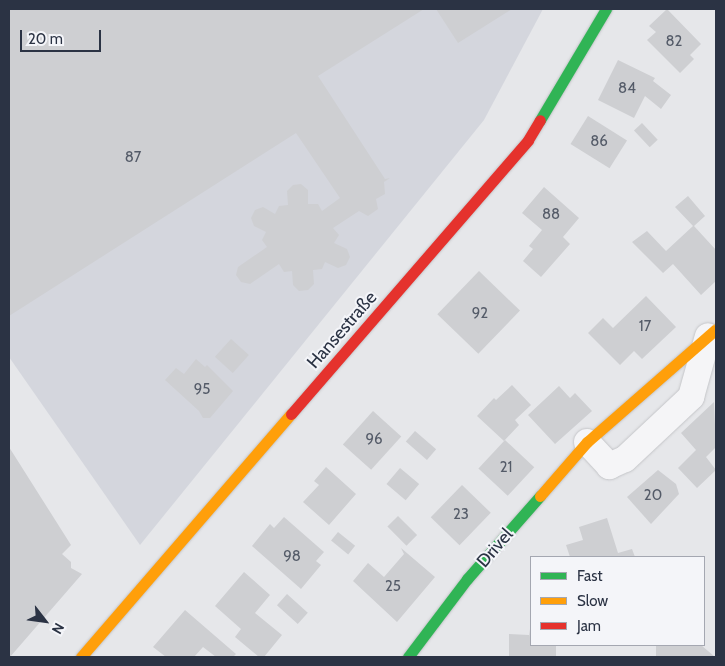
<!DOCTYPE html>
<html>
<head>
<meta charset="utf-8">
<style>
  body { margin:0 }
  #map { position:relative; width:725px; height:666px; overflow:hidden; background:#e6e7ea; font-family:Cabin,sans-serif }
  div>[style] { position:absolute }
  [style*='--x'] { left:calc(var(--x)*1px); top:calc(var(--y)*1px); width:calc(var(--w)*1px); rotate:calc(var(--a)*1deg) }
  .built>* { inset:0; background:#d4d6dd }
  .building>* { inset:0; background:#cecfd2; transform-origin:0 0 }
  .roads { filter:drop-shadow(0 0 1px #c4c5c8) drop-shadow(0 0 1px #c4c5c8) }
  .street>* { height:26px; margin:-13px; padding:0 13px; transform-origin:13px; border-radius:13px; background:#f5f5f7 }
  .fast>* { height:11px; margin:-5.5px; padding:0 5.5px; transform-origin:5.5px; border-radius:5.5px; background:#30b455 }
  .slow>* { height:11px; margin:-5.5px; padding:0 5.5px; transform-origin:5.5px; border-radius:5.5px; background:#ff9f0a }
  .jam>* { height:11px; margin:-5.5px; padding:0 5.5px; transform-origin:5.5px; border-radius:5.5px; background:#e5322d }
  span { translate:-50% -50%; white-space:nowrap; text-align:center; line-height:1.15; -webkit-text-stroke:4px #f4f5f9; paint-order:stroke }
  .number-label { font-size:15px; color:#545b68 }
  .number-label span { -webkit-text-stroke-width:0 }
  .street-label { font-size:18px; color:#2b3344 }
  .frame { position:absolute; inset:0; border:10px solid #2b3344; pointer-events:none }
  .legend { position:absolute; left:530px; top:556px; width:175px; height:90px; box-sizing:border-box; background:#f4f5f9; border:1px solid #a4a7b1; margin:0; padding:6px 9px; list-style:none; font-size:15px; color:#2b3344 }
  .legend li { display:flex; align-items:center; gap:10px; height:25px }
  .legend b { width:25px; border:1px solid #a4a7b1 }
  .north { position:absolute; left:20px; top:596px; width:50px; height:50px; -webkit-text-stroke:4px #f4f5f9; paint-order:stroke; rotate:120deg; font-size:14px; font-weight:700; line-height:20px; text-align:center; color:#2b3344 }
  .north::after { content:''; display:block; margin:auto; width:18px; height:22px; background:#2b3344; clip-path:polygon(50% 0,100% 100%,50% 72%,0 100%) }
  .scale { position:absolute; left:20px; top:30px; width:81px; height:22px; box-sizing:border-box; border:2px solid #2b3344; border-top:0; padding-left:6px; font-size:15px; line-height:18px; white-space:nowrap; color:#2b3344; -webkit-text-stroke:4px #f4f5f9; paint-order:stroke }
</style>
</head>
<body>
<div id="map">
  <div class="built">
    <div style="clip-path:polygon(9px 9px,543px 9px,484px 120px,140px 545px,9px 357px)"></div>
  </div>
  <div class="building">
    <div style="clip-path:polygon(9px 9px,424px 9px,318px 76px,385px 179px,390px 178px,384px 182px,385px 194px,376px 199px,378px 209px,368px 216px,359px 211px,333px 228px,339px 235px,334px 243px,347px 249px,350px 257px,346px 265px,338px 268px,325px 262px,322px 269px,313px 270px,314px 284px,308px 290px,299px 291px,293px 285px,292px 271px,284px 272px,279px 264px,250px 284px,241px 282px,236px 275px,238px 267px,267px 247px,262px 240px,266px 232px,254px 226px,251px 218px,255px 210px,263px 207px,275px 214px,279px 206px,288px 205px,287px 191px,293px 185px,301px 184px,308px 190px,308px 204px,318px 204px,322px 211px,340px 198px,296px 133px,9px 316px)"></div>
    <div style="clip-path:polygon(436px 9px,512px 9px,458px 43px)"></div>
    <div style="clip-path:polygon(667px 9px,701px 44px,690px 55px,694px 59px,680px 73px,647px 40px,656px 32px,649px 26px)"></div>
    <div style="clip-path:polygon(618px 60px,655px 78px,653px 81px,671px 95px,661px 109px,645px 96px,634px 118px,598px 100px)"></div>
    <div style="left:588px;top:116px;width:46px;height:33px;rotate:32deg"></div>
    <div style="left:642px;top:123px;width:23px;height:11px;rotate:47deg"></div>
    <div style="clip-path:polygon(544px 187px,579px 218px,563px 237px,570px 244px,541px 277px,523px 261px,533px 249px,529px 246px,542px 230px,522px 213px)"></div>
    <div style="clip-path:polygon(688px 196px,705px 216px,694px 226px,716px 250px,716px 281px,701px 295px,673px 264px,663px 273px,632px 242px,647px 231px,666px 251px,693px 226px,675px 207px)"></div>
    <div style="left:479px;top:271px;width:57px;height:60px;rotate:44deg"></div>
    <div style="clip-path:polygon(646px 296px,676px 327px,642px 359px,634px 351px,620px 365px,588px 333px,603px 318px,613px 328px)"></div>
    <div style="left:231px;top:339px;width:24px;height:24px;rotate:42deg"></div>
    <div style="clip-path:polygon(196px 359px,205px 367px,207px 365px,233px 391px,210px 418px,203px 418px,199px 411px,165px 380px,176px 368px,184px 374px)"></div>
    <div style="clip-path:polygon(512px 385px,531px 405px,515px 420px,519px 425px,504px 441px,477px 416px,494px 398px,496px 400px)"></div>
    <div style="clip-path:polygon(559px 386px,570px 398px,575px 393px,592px 411px,555px 444px,528px 415px)"></div>
    <div style="clip-path:polygon(714px 402px,716px 447px,706px 457px,716px 470px,697px 488px,678px 468px,696px 450px,681px 433px)"></div>
    <div style="left:373px;top:411px;width:38px;height:45px;rotate:42deg"></div>
    <div style="left:415px;top:431px;width:28px;height:14px;rotate:41deg"></div>
    <div style="left:505px;top:440px;width:40px;height:39px;rotate:43deg"></div>
    <div style="clip-path:polygon(9px 447px,71px 545px,62px 554px,71px 562px,71px 568px,82px 574px,10px 657px)"></div>
    <div style="clip-path:polygon(326px 467px,356px 494px,329px 525px,303px 502px,319px 485px,314px 481px)"></div>
    <div style="left:400px;top:468px;width:25px;height:21px;rotate:40deg"></div>
    <div style="clip-path:polygon(658px 470px,676px 484px,679px 494px,651px 524px,627px 497px)"></div>
    <div style="left:462px;top:485px;width:40px;height:45px;rotate:44deg"></div>
    <div style="left:398px;top:516px;width:27px;height:15px;rotate:45deg"></div>
    <div style="clip-path:polygon(284px 517px,324px 552px,316px 561px,321px 565px,301px 589px,252px 546px,270px 524px,274px 528px)"></div>
    <div style="clip-path:polygon(607px 518px,618px 553px,632px 549px,635px 557px,570px 557px,566px 545px,583px 540px,579px 527px)"></div>
    <div style="left:338px;top:532px;width:22px;height:11px;rotate:39deg"></div>
    <div style="clip-path:polygon(401px 548px,435px 577px,397px 622px,353px 581px,368px 563px,384px 577px,404px 554px)"></div>
    <div style="clip-path:polygon(244px 572px,270px 595px,255px 613px,282px 635px,264px 657px,259px 657px,235px 637px,241px 629px,215px 606px)"></div>
    <div style="left:287px;top:594px;width:28px;height:15px;rotate:42deg"></div>
    <div style="clip-path:polygon(185px 610px,236px 654px,233px 657px,216px 657px,203px 647px,194px 657px,166px 657px,153px 647px)"></div>
    <div style="clip-path:polygon(529px 629px,531px 645px,556px 645px,556px 657px,509px 657px,509px 634px,529px 635px)"></div>
    <div style="clip-path:polygon(656px 645px,701px 645px,715px 657px,656px 657px)"></div>
  </div>
  <div class="roads">
    <div class="street">
      <div style="--x:587;--y:442;--w:33;--a:47"></div>
      <div style="--x:609;--y:466;--w:17;--a:-24"></div>
      <div style="--x:625;--y:459;--w:91;--a:-43.2"></div>
      <div style="--x:691;--y:397;--w:63;--a:-74.4"></div>
    </div>
    <div class="fast">
      <div style="--x:540;--y:120;--w:129;--a:-59.3"></div>
      <div style="--x:408;--y:657;--w:98;--a:-52.9"></div>
      <div style="--x:467;--y:579;--w:111;--a:-48.7"></div>
    </div>
    <div class="slow">
      <div style="--x:540;--y:496;--w:72;--a:-49"></div>
      <div style="--x:587;--y:442;--w:171;--a:-41.2"></div>
      <div style="--x:81;--y:657;--w:321;--a:-49.2"></div>
    </div>
    <div class="jam">
      <div style="--x:291;--y:414;--w:362;--a:-49.1"></div>
      <div style="--x:528;--y:140;--w:23;--a:-59"></div>
    </div>
  </div>
  <div class="number-label">
    <span style="left:674px;top:42px">82</span>
    <span style="left:627px;top:89px">84</span>
    <span style="left:599px;top:142px">86</span>
    <span style="left:133px;top:158px">87</span>
    <span style="left:551px;top:215px">88</span>
    <span style="left:480px;top:314px">92</span>
    <span style="left:645px;top:327px">17</span>
    <span style="left:202px;top:390px">95</span>
    <span style="left:374px;top:440px">96</span>
    <span style="left:506px;top:468px">21</span>
    <span style="left:653px;top:496px">20</span>
    <span style="left:461px;top:515px">23</span>
    <span style="left:292px;top:557px">98</span>
    <span style="left:393px;top:587px">25</span>
  </div>
  <div class="street-label">
    <span style="left:342px;top:330px;rotate:-49deg">Hansestraße</span>
    <span style="left:495px;top:548px;rotate:-49deg">Drivel</span>
  </div>
  <div class="frame"></div>
  <ul class="legend">
  <li><b style="height:6px;background:#30b455"></b>Fast</li>
  <li><b style="height:6px;background:#ff9f0a"></b>Slow</li>
  <li><b style="height:6px;background:#e5322d"></b>Jam</li>
  </ul>
  <div class="north">N</div>
  <div class="scale">20 m</div>
</div>
</body>
</html>
